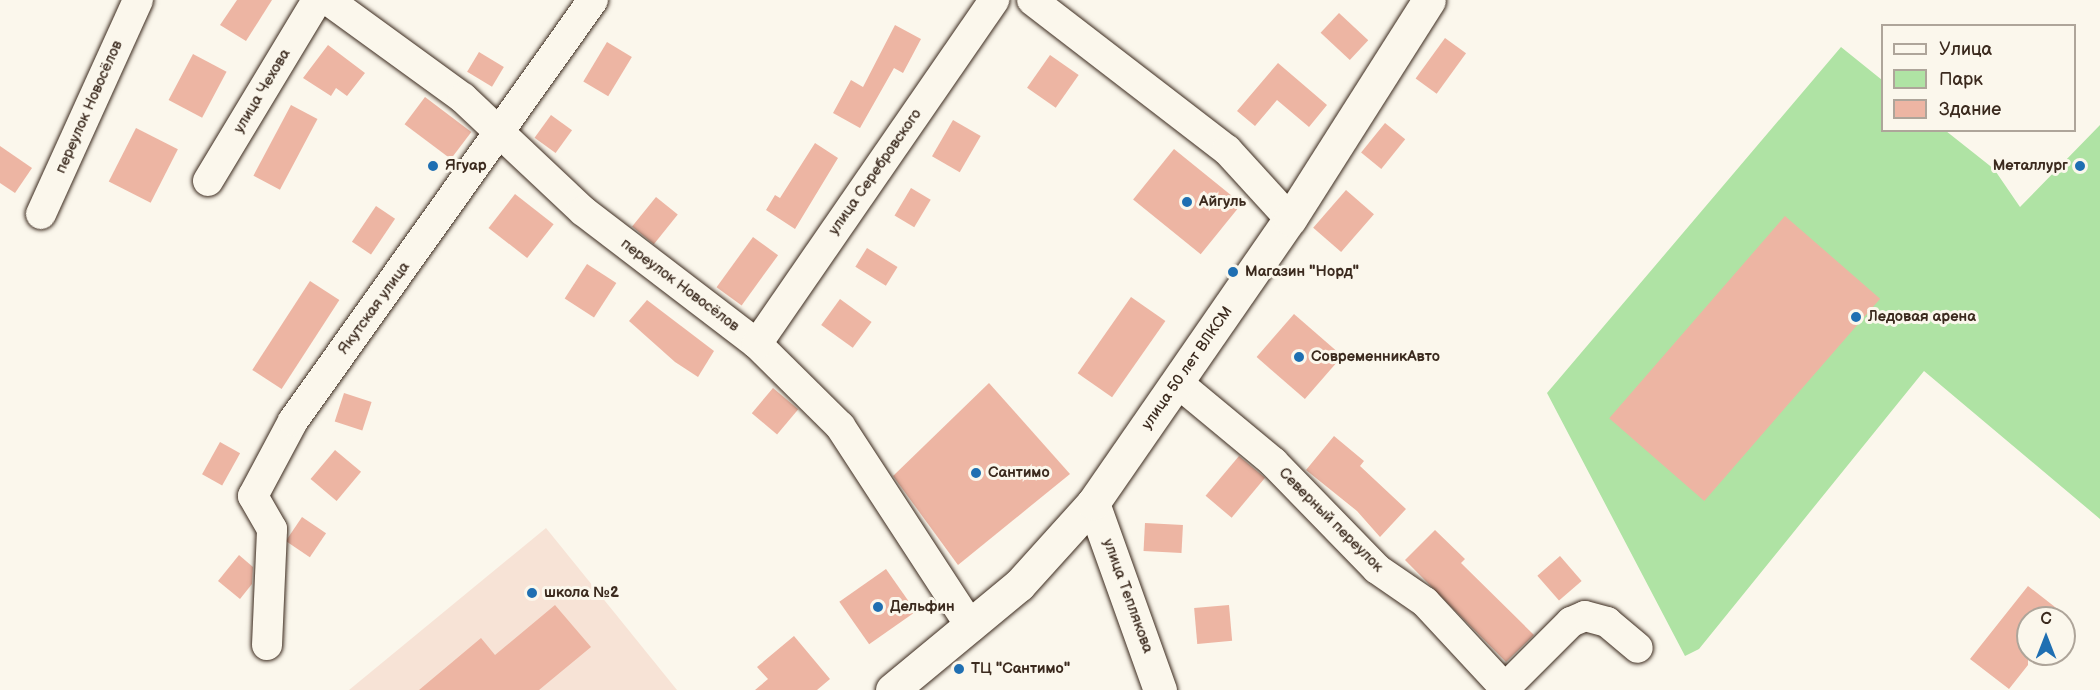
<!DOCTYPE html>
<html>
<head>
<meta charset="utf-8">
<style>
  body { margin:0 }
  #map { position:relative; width:2100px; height:690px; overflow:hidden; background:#fbf7ec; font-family:"Balsamiq Sans",sans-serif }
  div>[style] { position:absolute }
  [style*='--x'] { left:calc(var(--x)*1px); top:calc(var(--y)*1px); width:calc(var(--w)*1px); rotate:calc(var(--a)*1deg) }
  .built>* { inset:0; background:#f7e3d6 }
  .green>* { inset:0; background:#afe3a4 }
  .building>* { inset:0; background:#edb5a3; transform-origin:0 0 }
  .roads { filter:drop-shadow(0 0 2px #3b2a1e) drop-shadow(0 0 2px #3b2a1e) }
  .minor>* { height:30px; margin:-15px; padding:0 15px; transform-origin:15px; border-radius:15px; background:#fbf7ec }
  .major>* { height:33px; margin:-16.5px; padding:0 16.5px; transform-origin:16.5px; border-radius:16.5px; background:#fbf7ec }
  .dots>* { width:16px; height:16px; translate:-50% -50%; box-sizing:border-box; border:3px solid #fbf7ec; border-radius:50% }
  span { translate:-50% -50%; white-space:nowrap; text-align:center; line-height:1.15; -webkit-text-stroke:6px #fbf7ec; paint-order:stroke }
  .street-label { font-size:15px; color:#3b2a1e }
  .poi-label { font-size:15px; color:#3b2a1e; font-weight:700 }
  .left { translate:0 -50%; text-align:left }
  .right { translate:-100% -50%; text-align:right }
  .legend { position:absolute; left:1881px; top:24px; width:195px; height:108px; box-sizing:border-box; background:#fbf7ec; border:2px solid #aea59a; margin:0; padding:8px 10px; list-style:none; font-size:18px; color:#3b2a1e }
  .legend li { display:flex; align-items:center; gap:12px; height:30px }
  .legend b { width:30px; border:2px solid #aea59a }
  .north { position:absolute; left:2016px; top:606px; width:60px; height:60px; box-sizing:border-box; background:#fbf7ec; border:2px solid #aea59a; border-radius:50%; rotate:0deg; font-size:16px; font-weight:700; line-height:24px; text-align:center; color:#3b2a1e }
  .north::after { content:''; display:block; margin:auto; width:21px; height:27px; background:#1f6fb2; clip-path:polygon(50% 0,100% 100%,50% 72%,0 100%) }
</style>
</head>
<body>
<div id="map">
  <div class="built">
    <div style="clip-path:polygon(546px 528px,677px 690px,349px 690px)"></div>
  </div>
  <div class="green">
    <div style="clip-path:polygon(1841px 47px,1882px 80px,1882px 130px,1946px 131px,1994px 169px,2020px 207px,2100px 125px,2100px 519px,1924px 371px,1699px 649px,1685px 656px,1547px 393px)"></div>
  </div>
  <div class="building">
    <div style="clip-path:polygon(237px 0,272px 0,246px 41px,220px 25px)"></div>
    <div style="left:1339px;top:13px;width:40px;height:27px;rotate:43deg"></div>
    <div style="clip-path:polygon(895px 25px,921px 39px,903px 73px,894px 68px,860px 128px,833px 113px,851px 80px,863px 87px)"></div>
    <div style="left:1445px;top:38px;width:26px;height:50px;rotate:36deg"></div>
    <div style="left:607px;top:42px;width:29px;height:46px;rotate:31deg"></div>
    <div style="clip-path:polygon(328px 45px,365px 73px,347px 96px,336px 88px,331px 96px,303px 78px)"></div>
    <div style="left:479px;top:52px;width:29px;height:23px;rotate:31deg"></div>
    <div style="left:193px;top:54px;width:38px;height:52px;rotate:28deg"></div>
    <div style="left:1050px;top:55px;width:35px;height:40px;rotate:35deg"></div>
    <div style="clip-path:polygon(1278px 63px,1327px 105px,1309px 127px,1277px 100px,1255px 126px,1237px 111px)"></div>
    <div style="left:425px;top:97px;width:58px;height:34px;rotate:37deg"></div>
    <div style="left:291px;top:105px;width:30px;height:80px;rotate:28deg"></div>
    <div style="left:551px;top:115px;width:26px;height:28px;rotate:36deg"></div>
    <div style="left:953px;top:120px;width:32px;height:42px;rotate:30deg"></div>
    <div style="left:1385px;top:123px;width:26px;height:38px;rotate:39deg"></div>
    <div style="left:136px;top:128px;width:47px;height:60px;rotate:27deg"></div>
    <div style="clip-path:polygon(815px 143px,838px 158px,795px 229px,766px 210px,775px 195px,780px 198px)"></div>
    <div style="clip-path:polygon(0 146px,32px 168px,15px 193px,0 183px)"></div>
    <div style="left:1174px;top:149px;width:87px;height:65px;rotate:39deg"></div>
    <div style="left:911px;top:188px;width:23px;height:32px;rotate:31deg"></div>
    <div style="left:1346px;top:190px;width:37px;height:50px;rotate:41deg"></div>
    <div style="left:515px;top:194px;width:49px;height:43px;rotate:38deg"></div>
    <div style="left:656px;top:197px;width:28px;height:38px;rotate:39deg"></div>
    <div style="left:376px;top:206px;width:23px;height:43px;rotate:34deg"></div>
    <div style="left:1785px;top:216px;width:126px;height:268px;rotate:41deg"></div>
    <div style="left:753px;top:237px;width:31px;height:62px;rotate:36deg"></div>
    <div style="left:867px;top:248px;width:36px;height:22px;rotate:32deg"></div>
    <div style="left:587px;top:264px;width:35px;height:41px;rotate:33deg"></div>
    <div style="left:310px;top:281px;width:35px;height:106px;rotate:33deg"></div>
    <div style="left:1131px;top:297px;width:42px;height:93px;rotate:35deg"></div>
    <div style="left:840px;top:299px;width:39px;height:32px;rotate:36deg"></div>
    <div style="clip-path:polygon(647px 300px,714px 351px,698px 377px,675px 362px,629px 321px)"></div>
    <div style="left:1294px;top:314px;width:64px;height:57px;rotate:41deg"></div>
    <div style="clip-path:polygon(989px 383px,1070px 474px,958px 565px,893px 476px)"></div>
    <div style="left:773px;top:388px;width:33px;height:33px;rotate:40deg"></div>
    <div style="left:344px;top:393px;width:29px;height:30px;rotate:18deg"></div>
    <div style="clip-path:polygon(1334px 436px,1364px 461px,1360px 466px,1406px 509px,1380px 537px,1357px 511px,1306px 470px)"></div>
    <div style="left:220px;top:442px;width:23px;height:37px;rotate:29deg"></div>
    <div style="left:335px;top:450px;width:34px;height:38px;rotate:40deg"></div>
    <div style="left:1239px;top:456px;width:34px;height:52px;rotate:40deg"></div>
    <div style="left:302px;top:517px;width:29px;height:29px;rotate:34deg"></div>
    <div style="left:1145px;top:523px;width:38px;height:28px;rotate:3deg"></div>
    <div style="clip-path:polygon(1435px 530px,1465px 559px,1461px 563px,1534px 635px,1506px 662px,1405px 560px)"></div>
    <div style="clip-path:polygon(239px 555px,253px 567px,252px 584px,240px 599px,218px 581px)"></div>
    <div style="left:1560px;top:556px;width:33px;height:30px;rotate:49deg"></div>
    <div style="left:886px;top:569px;width:52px;height:57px;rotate:55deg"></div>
    <div style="clip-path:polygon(2028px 586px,2069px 618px,2028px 618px,2028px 665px,2009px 689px,1970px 659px)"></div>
    <div style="clip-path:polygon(555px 605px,591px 647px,539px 690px,419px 690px,481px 638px,495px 655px)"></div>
    <div style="left:1229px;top:605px;width:36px;height:35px;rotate:85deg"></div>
    <div style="clip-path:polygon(794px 636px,830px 679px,817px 690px,755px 690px,768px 679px,757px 667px)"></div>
  </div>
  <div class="roads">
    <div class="minor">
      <div style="--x:328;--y:0;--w:167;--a:36"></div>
      <div style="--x:463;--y:98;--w:165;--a:43.3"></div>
      <div style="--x:583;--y:211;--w:219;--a:37.4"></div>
      <div style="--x:757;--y:344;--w:117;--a:44.7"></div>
      <div style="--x:840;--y:426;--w:240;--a:56.9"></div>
      <div style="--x:1032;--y:0;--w:246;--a:37.6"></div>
      <div style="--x:1227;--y:150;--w:93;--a:47.6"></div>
      <div style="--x:208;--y:181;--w:211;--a:-58.9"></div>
      <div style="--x:41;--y:214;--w:235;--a:-65.6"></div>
      <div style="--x:757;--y:344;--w:418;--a:-55.4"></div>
      <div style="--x:1178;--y:383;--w:124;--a:39.7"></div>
      <div style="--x:1273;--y:462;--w:149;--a:45.8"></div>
      <div style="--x:1377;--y:569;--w:58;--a:34.5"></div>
      <div style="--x:1425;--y:602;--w:117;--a:47.1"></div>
      <div style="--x:267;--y:645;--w:116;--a:-87.5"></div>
      <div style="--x:272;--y:529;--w:38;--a:-120"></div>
      <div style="--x:253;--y:496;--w:85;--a:-61.9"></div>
      <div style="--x:293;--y:421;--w:517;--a:-54.53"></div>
      <div style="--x:1503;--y:690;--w:96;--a:-45"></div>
      <div style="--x:1571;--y:622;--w:15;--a:-23"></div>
      <div style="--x:1585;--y:616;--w:23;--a:15"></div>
      <div style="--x:1607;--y:622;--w:40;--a:40"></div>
    </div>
    <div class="major">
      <div style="--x:1093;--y:503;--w:199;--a:70.3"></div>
      <div style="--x:892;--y:690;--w:165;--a:-39.6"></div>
      <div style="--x:1019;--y:585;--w:110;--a:-47.9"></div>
      <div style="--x:1093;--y:503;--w:346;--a:-55.3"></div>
      <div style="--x:1290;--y:219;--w:259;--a:-57.6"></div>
    </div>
  </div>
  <div class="dots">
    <div style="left:433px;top:166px;background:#1f6fb2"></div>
    <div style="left:2080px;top:166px;background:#1f6fb2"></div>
    <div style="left:1187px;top:202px;background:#1f6fb2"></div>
    <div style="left:1233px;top:272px;background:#1f6fb2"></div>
    <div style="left:1856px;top:317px;background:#1f6fb2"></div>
    <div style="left:1299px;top:357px;background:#1f6fb2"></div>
    <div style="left:976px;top:473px;background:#1f6fb2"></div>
    <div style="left:532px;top:593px;background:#1f6fb2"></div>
    <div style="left:878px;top:607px;background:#1f6fb2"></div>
    <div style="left:959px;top:669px;background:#1f6fb2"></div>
  </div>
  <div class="street-label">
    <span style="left:262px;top:91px;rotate:-59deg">улица Чехова</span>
    <span style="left:89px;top:107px;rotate:-66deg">переулок Новосёлов</span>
    <span style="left:875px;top:172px;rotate:-55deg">улица Серебровского</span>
    <span style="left:680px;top:285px;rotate:37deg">переулок Новосёлов</span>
    <span style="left:374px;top:308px;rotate:-54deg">Якутская улица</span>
    <span style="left:1187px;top:368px;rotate:-55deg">улица 50 лет ВЛКСМ</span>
    <span style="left:1331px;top:520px;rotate:45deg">Северный переулок</span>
    <span style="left:1128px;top:596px;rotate:70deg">улица Теплякова</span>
  </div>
  <div class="poi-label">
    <span class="left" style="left:445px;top:166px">Ягуар</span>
    <span class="right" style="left:2068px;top:166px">Металлург</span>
    <span class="left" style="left:1199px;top:202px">Айгуль</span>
    <span class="left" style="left:1245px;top:272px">Магазин "Норд"</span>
    <span class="left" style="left:1868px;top:317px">Ледовая арена</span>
    <span class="left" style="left:1311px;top:357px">СовременникАвто</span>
    <span class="left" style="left:988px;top:473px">Сантимо</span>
    <span class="left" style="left:544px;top:593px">школа №2</span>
    <span class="left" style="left:890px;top:607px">Дельфин</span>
    <span class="left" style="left:971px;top:669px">ТЦ "Сантимо"</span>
  </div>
  <ul class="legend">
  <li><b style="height:8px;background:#fbf7ec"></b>Улица</li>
  <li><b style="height:16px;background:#afe3a4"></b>Парк</li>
  <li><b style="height:16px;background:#edb5a3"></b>Здание</li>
  </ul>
  <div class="north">С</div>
</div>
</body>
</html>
